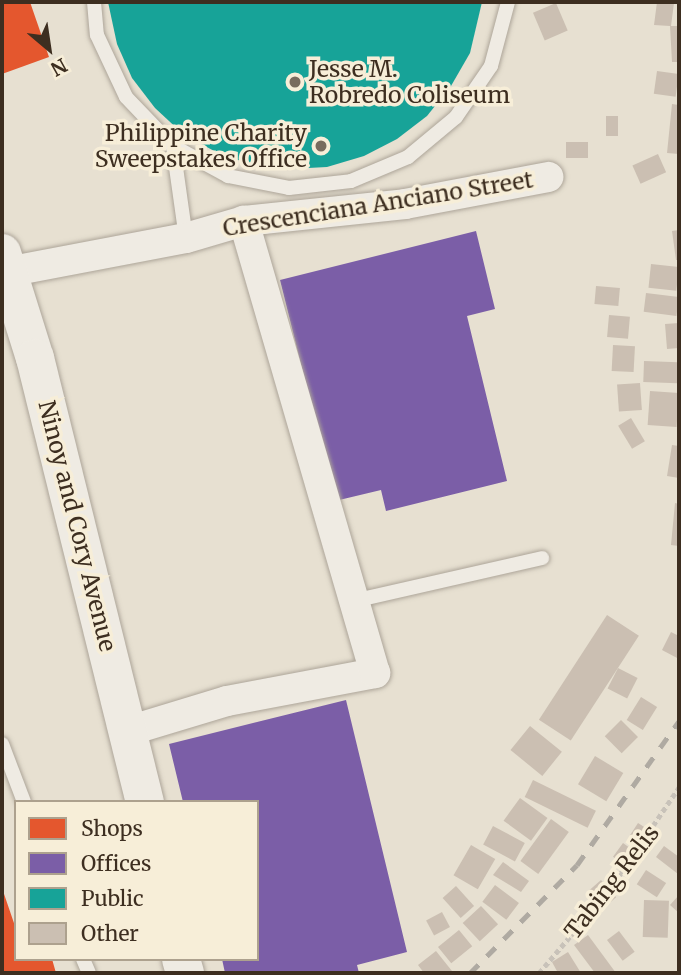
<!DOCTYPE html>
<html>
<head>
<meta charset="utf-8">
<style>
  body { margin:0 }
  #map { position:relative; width:681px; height:975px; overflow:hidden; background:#e7e0d1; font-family:Merriweather,serif }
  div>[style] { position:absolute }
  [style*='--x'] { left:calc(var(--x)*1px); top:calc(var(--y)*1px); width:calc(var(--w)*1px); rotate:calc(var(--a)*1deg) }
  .shops>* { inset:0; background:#e4572e }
  .offices>* { inset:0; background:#7b5ea7 }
  .public>* { inset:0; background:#17a398 }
  .building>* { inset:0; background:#cbbfb2; transform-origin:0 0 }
  .path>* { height:4.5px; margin-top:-2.25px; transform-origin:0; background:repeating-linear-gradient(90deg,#c8c2b9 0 5px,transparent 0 8.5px) }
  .roads { filter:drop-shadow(0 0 2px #ada599) drop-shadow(0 0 2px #ada599) }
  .lane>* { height:14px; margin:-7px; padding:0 7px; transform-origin:7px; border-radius:7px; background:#efebe3 }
  .street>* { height:30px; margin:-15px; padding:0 15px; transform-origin:15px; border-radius:15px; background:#efebe3 }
  .secondary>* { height:38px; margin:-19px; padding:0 19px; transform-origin:19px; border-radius:19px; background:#efebe3 }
  .rail>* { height:5px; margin-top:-2.5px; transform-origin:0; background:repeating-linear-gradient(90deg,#afaaa2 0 12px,transparent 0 24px) }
  .dots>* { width:19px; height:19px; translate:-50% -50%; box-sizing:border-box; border:4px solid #f7eed8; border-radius:50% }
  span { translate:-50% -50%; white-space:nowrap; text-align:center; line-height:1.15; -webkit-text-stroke:7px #f7eed8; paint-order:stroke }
  .poi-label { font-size:23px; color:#3d2e20 }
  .left { translate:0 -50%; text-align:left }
  .right { translate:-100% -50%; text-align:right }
  .street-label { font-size:23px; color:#3d2e20 }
  .frame { position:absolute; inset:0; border:4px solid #3d2e20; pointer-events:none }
  .legend { position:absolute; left:14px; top:800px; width:245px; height:161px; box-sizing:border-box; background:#f7eed8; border:2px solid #ada18e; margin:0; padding:9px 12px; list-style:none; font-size:21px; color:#3d2e20 }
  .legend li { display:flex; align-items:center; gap:14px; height:35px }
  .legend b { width:35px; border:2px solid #ada18e }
  .north { position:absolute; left:14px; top:14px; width:70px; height:70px; -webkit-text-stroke:5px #f7eed8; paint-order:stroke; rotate:151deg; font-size:19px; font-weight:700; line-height:28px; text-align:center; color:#3d2e20 }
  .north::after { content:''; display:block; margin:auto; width:24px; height:32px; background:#3d2e20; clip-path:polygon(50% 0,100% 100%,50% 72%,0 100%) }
</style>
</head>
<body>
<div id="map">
  <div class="shops">
    <div style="clip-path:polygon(2px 2px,30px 2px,49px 57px,2px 74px)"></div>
    <div style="clip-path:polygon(2px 888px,16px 929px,16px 959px,52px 959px,56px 973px,2px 973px)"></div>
  </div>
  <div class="offices">
    <div style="clip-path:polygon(476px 231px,495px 309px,467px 316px,507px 481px,386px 511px,381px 490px,335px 501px,280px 280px)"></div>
    <div style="clip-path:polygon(346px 700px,407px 952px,357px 965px,359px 973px,225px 973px,222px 959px,257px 959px,257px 802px,183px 802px,169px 744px)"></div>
  </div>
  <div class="public">
    <div style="clip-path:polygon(108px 2px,482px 2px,470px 53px,451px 86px,427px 116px,397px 139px,364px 156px,327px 167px,289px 169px,252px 165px,216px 152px,183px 134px,155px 108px,132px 78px,117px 44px)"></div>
  </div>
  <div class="building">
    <div style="clip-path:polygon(657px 2px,674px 3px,671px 26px,679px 26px,679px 62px,672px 62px,670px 26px,654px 25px)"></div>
    <div style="left:556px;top:3px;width:30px;height:25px;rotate:67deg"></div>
    <div style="left:657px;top:71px;width:22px;height:23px;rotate:8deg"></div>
    <div style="clip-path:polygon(672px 104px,679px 105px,679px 154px,667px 153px)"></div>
    <div style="left:606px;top:116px;width:12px;height:20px"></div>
    <div style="left:566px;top:142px;width:22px;height:16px"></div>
    <div style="left:658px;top:154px;width:20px;height:28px;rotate:66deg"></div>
    <div style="clip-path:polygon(679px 230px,679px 260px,676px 260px,672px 231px)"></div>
    <div style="left:651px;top:264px;width:28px;height:24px;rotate:6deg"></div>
    <div style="left:596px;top:286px;width:24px;height:18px;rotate:5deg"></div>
    <div style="left:646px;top:293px;width:33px;height:19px;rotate:7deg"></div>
    <div style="left:609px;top:315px;width:21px;height:22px;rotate:5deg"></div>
    <div style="clip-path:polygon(679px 323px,679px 348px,667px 349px,665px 324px)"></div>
    <div style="left:613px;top:345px;width:22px;height:26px;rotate:3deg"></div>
    <div style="left:644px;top:361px;width:34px;height:21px;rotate:2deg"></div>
    <div style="left:640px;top:383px;width:27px;height:23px;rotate:86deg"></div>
    <div style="left:650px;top:391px;width:29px;height:34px;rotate:4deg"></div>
    <div style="left:631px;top:418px;width:27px;height:15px;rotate:59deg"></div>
    <div style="clip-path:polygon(672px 445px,679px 446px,679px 478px,667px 476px)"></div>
    <div style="clip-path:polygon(675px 503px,679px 504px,679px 546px,671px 545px)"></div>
    <div style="left:607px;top:615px;width:38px;height:125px;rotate:33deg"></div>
    <div style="clip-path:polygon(671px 632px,679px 636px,679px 659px,662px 650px)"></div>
    <div style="left:618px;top:668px;width:22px;height:23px;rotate:27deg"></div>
    <div style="left:641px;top:697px;width:19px;height:27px;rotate:32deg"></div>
    <div style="left:621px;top:720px;width:24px;height:23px;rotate:45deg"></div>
    <div style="left:530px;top:726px;width:41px;height:31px;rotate:39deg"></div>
    <div style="left:595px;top:756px;width:33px;height:33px;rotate:31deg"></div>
    <div style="left:533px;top:780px;width:70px;height:19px;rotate:26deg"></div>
    <div style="left:520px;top:798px;width:34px;height:28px;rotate:36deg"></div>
    <div style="left:551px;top:819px;width:22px;height:52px;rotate:36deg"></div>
    <div style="left:638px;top:823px;width:24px;height:15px;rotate:33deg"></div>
    <div style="left:493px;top:826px;width:36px;height:21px;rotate:28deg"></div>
    <div style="left:623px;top:843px;width:24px;height:17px;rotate:36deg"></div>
    <div style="left:471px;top:845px;width:28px;height:35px;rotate:30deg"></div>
    <div style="clip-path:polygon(664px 846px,679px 857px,678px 874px,656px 857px)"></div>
    <div style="clip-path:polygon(503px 862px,529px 881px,521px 892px,493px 875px)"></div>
    <div style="left:646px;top:870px;width:24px;height:17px;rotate:33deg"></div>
    <div style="left:601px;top:880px;width:23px;height:17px;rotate:49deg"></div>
    <div style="left:495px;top:885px;width:30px;height:21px;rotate:37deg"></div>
    <div style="left:456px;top:886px;width:27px;height:18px;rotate:48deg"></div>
    <div style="clip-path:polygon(679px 895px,679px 913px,670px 905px)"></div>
    <div style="left:644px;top:900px;width:25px;height:37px;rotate:2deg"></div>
    <div style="left:481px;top:906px;width:25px;height:25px;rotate:47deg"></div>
    <div style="left:442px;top:912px;width:17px;height:18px;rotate:62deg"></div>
    <div style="left:573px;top:918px;width:16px;height:12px;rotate:52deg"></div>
    <div style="left:459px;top:930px;width:21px;height:27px;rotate:51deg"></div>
    <div style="left:619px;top:931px;width:26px;height:15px;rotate:53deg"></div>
    <div style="clip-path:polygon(588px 935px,616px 973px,595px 973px,574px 945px)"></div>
    <div style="clip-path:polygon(436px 951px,452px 971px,450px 973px,424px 973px,418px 965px)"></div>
    <div style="clip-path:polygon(568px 952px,581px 973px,558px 973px,552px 962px)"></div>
  </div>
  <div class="path">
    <div style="--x:539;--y:973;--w:110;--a:-49.8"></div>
    <div style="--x:610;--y:889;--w:123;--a:-55.9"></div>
  </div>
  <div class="roads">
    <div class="lane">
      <div style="--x:94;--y:2;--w:33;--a:85"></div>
      <div style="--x:97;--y:35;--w:68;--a:64.9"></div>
      <div style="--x:126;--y:97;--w:68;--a:46.2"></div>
      <div style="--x:173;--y:146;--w:63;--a:28.6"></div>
      <div style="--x:228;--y:176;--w:62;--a:11.1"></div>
      <div style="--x:289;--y:188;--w:62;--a:-6.4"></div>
      <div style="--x:351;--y:181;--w:62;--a:-22.8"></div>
      <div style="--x:408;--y:157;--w:62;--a:-39.8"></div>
      <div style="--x:456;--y:117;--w:62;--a:-55.5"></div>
      <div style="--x:491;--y:66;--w:66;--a:-75.1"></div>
      <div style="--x:173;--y:146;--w:93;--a:82"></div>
      <div style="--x:353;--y:601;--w:194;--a:-12.8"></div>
      <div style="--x:2;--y:744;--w:62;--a:69.2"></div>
      <div style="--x:83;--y:959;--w:15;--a:67"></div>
    </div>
    <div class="street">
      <div style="--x:7;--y:272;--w:182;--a:-10.8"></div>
      <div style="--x:186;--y:238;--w:60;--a:-16.3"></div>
      <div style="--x:244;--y:221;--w:162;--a:-6"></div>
      <div style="--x:405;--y:204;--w:146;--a:-10.7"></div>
      <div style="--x:128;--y:731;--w:103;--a:-16.9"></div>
      <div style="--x:227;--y:701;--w:151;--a:-10.7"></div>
      <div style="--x:375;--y:673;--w:471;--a:-106.2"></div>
    </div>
    <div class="secondary">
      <div style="--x:2;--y:253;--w:110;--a:72.6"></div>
      <div style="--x:35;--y:358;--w:457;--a:76.1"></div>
      <div style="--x:181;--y:959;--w:15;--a:74"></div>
    </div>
  </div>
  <div class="rail">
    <div style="--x:470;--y:973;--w:152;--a:-45.3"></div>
    <div style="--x:577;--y:865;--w:176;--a:-54.7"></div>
  </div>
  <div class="dots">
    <div style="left:295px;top:82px;background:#786c5e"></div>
    <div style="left:321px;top:146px;background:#786c5e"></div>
  </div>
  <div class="poi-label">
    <span class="left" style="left:309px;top:82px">Jesse M.<br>Robredo Coliseum</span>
    <span class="right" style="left:307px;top:146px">Philippine Charity<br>Sweepstakes Office</span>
  </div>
  <div class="street-label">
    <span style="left:378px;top:204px;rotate:-9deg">Crescenciana Anciano Street</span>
    <span style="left:77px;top:526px;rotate:76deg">Ninoy and Cory Avenue</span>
    <span style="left:612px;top:882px;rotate:-52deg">Tabing Relis</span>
  </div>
  <div class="frame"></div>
  <ul class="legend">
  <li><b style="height:19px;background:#e4572e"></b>Shops</li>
  <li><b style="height:19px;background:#7b5ea7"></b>Offices</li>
  <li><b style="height:19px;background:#17a398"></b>Public</li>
  <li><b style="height:19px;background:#cbbfb2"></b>Other</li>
  </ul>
  <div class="north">N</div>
</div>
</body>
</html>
